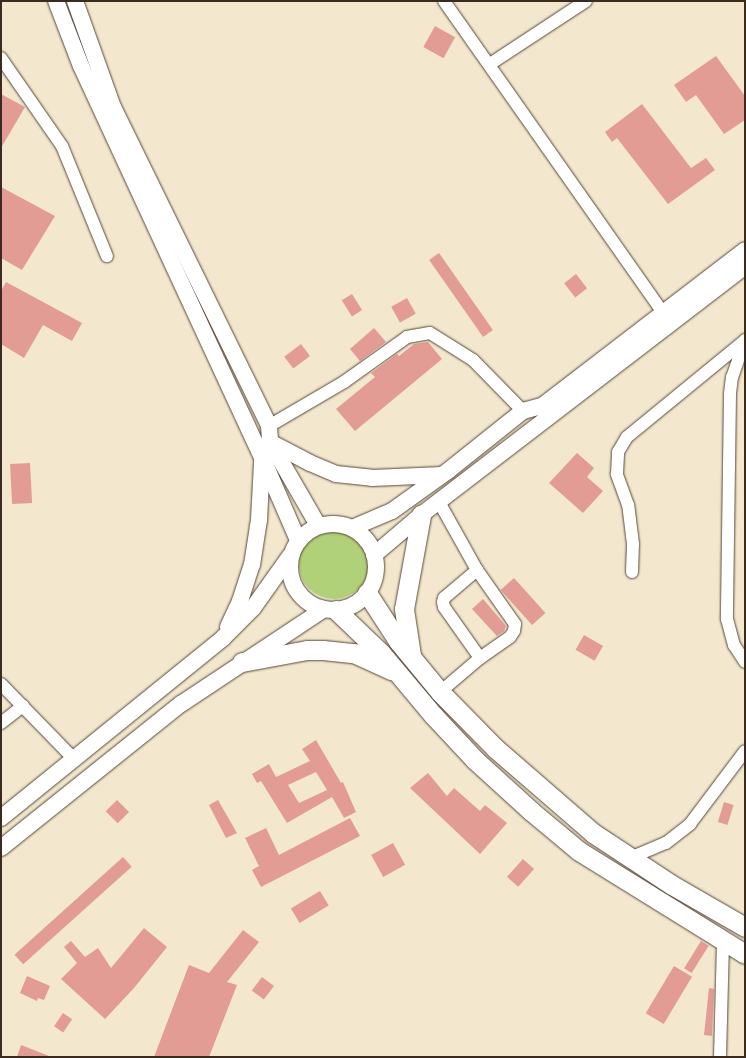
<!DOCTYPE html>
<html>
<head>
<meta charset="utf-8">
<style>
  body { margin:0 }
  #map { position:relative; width:746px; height:1058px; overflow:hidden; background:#f3e7ce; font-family:Pangolin,sans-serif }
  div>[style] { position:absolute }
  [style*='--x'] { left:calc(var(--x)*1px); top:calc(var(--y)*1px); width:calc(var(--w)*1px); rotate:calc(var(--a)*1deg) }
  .green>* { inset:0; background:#b1d178 }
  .round { border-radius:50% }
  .building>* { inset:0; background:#e29c93; transform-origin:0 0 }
  .roads { filter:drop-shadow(0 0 1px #574638) drop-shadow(0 0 1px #574638) }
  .minor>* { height:12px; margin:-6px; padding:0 6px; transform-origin:6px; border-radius:6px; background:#fff }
  .major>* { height:16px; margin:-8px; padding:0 8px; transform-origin:8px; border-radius:8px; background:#fff }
  .major>.ring { margin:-8px; padding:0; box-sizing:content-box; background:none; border:16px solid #fff; border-radius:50% }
  .highway>* { height:19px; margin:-9.5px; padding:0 9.5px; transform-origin:9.5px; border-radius:9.5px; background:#fff }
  span { translate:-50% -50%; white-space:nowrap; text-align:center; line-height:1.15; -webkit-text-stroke:5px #fbf7ec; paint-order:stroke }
  .frame { position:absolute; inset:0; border:2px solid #3b2a1e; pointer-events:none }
</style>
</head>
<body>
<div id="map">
  <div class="green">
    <div class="round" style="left:299px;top:529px;width:70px;height:70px"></div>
  </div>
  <div class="building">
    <div style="left:435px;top:26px;width:23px;height:24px;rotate:29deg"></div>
    <div style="clip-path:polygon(716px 56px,745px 96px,745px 120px,724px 134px,696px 95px,686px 102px,674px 85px)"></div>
    <div style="clip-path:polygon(1px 94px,25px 107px,1px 148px)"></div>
    <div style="clip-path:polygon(642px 104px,691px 168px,706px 158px,715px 170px,668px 204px,617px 138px,612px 142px,605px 132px)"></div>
    <div style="clip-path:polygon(1px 187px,55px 216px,22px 270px,1px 258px)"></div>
    <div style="left:439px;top:253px;width:94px;height:12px;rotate:55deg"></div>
    <div style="left:576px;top:274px;width:18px;height:15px;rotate:52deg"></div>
    <div style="clip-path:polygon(6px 282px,82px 323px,72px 341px,43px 325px,24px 358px,1px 344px,1px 291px)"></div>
    <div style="left:352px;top:294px;width:19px;height:12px;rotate:58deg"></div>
    <div style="left:407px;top:298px;width:18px;height:18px;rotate:61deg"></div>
    <div style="clip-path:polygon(374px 328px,386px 342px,360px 361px,350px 349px)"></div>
    <div style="clip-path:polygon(428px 342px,442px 359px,355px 431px,336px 409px,375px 377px,371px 373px,397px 354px,399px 356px,414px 344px)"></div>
    <div style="left:301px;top:344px;width:15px;height:21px;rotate:53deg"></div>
    <div style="clip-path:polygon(577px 453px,594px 468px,587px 477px,603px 491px,583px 513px,549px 483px)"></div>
    <div style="left:30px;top:463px;width:40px;height:20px;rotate:87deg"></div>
    <div style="left:514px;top:578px;width:47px;height:18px;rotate:48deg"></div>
    <div style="clip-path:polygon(483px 599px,506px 626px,504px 631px,497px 636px,472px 609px)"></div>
    <div style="left:584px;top:635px;width:22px;height:17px;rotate:30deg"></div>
    <div style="clip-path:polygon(evenodd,316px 740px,341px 783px,343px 782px,356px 812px,344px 818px,332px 797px,287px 823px,261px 781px,257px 783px,252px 774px,269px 764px,276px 777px,310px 761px,302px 749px,316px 740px,316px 772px,327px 790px,299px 803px,288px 785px,316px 772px)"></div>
    <div style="clip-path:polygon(428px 773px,447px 796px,454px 788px,480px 811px,485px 805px,507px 823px,480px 854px,410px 788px)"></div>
    <div style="left:117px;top:800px;width:17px;height:16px;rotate:45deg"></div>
    <div style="clip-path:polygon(218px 800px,237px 833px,226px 838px,209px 805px)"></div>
    <div style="left:724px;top:802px;width:10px;height:21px;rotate:17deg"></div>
    <div style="clip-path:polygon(350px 818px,360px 836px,261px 887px,252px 870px,259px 866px,245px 838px,266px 828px,279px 855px)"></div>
    <div style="left:393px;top:843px;width:25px;height:25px;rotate:61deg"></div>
    <div style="left:123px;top:857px;width:13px;height:146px;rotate:48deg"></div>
    <div style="left:523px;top:859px;width:15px;height:24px;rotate:42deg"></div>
    <div style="left:320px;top:891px;width:17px;height:34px;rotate:59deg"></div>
    <div style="clip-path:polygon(144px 928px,167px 947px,134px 988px,105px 1019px,61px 979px,77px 963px,64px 947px,71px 941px,85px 957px,98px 948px,111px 968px)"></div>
    <div style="clip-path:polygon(243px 930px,259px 942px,227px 982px,237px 985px,209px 1057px,154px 1057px,189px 965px,209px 973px)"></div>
    <div style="left:701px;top:941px;width:9px;height:32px;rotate:32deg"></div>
    <div style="left:674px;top:966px;width:21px;height:55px;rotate:31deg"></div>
    <div style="clip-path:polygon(27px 976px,50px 986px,44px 1000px,38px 998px,37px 1001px,20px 993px)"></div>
    <div style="left:262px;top:977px;width:15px;height:17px;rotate:37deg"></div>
    <div style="clip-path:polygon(709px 988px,714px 989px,712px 1036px,704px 1035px)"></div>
    <div style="left:63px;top:1013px;width:11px;height:16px;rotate:34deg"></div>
    <div style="clip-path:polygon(21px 1045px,49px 1056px,49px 1057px,17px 1057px)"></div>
  </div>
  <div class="roads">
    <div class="minor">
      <div style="--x:444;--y:1;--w:383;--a:54.9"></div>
      <div style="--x:1;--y:58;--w:107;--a:55.3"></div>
      <div style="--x:62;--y:146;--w:119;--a:67.8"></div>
      <div style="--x:490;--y:64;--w:115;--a:-33.3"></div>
      <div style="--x:745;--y:340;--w:39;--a:109"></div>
      <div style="--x:732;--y:377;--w:17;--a:97"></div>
      <div style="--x:730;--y:394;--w:225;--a:90.8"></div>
      <div style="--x:727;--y:619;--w:27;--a:75"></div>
      <div style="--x:734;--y:645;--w:20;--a:57"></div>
      <div style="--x:269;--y:426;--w:87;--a:-30.4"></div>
      <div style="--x:344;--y:382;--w:77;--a:-35.5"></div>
      <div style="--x:407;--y:337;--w:23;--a:-10"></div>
      <div style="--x:430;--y:333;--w:51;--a:32.1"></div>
      <div style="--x:473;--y:360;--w:71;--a:45.6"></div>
      <div style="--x:439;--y:502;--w:78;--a:60.8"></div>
      <div style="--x:477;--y:570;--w:66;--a:54.9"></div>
      <div style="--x:515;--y:624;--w:7;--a:98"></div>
      <div style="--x:514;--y:631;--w:7;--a:124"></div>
      <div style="--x:510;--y:637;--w:37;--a:145"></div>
      <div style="--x:480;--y:658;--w:52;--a:139.6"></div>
      <div style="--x:477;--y:570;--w:43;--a:139.7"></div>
      <div style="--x:444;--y:598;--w:4;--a:104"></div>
      <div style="--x:443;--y:602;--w:5;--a:79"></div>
      <div style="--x:444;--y:607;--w:62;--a:54.8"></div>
      <div style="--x:632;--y:572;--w:28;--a:-88"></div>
      <div style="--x:633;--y:544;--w:39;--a:-97"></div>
      <div style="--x:628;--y:505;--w:33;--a:-110"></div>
      <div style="--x:617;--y:474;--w:22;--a:-87"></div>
      <div style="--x:618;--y:452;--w:17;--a:-59"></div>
      <div style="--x:627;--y:437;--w:150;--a:-39.3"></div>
      <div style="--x:1;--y:684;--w:105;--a:45.8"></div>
      <div style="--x:1;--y:723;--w:28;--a:-38"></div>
      <div style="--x:630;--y:858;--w:39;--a:-23"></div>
      <div style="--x:666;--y:843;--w:31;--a:-38"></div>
      <div style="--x:690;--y:824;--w:91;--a:-53"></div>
      <div style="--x:720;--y:1057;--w:115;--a:-88.5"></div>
    </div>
    <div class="major">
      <div style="--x:56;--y:1;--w:70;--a:69"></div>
      <div style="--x:81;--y:66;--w:431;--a:65.2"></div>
      <div style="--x:262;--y:457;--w:90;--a:66.6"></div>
      <div style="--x:75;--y:1;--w:113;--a:70.3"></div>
      <div style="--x:113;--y:107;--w:355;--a:63.9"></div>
      <div style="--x:269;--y:426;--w:16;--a:86"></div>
      <div style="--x:270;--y:442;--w:96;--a:60"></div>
      <div style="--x:270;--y:442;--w:45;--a:27.7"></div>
      <div style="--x:310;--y:463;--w:28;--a:23"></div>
      <div style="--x:336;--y:474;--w:36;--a:6"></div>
      <div style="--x:372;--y:478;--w:70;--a:-2.5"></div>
      <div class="ring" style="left:290px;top:524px;width:70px;height:70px"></div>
      <div style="--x:352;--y:528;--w:43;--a:-23"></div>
      <div style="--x:392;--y:511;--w:70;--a:-35.7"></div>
      <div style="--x:449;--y:470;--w:95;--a:-38.6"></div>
      <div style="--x:523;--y:411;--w:20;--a:-15"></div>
      <div style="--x:542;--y:406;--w:256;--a:-37.5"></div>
      <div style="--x:374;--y:555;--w:62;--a:-40.4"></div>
      <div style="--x:421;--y:515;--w:409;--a:-37.5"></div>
      <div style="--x:228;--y:627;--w:29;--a:-65"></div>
      <div style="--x:240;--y:601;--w:38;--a:-72"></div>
      <div style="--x:252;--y:565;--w:46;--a:-81.2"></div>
      <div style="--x:259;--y:520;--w:58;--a:-87"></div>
      <div style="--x:1;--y:818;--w:286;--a:-39"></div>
      <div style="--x:223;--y:638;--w:42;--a:-45"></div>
      <div style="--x:253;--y:608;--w:64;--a:-54.6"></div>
      <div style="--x:1;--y:848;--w:231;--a:-38.7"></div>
      <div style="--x:181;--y:704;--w:172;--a:-33.6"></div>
    </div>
    <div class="highway">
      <div style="--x:367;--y:593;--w:57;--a:57.1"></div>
      <div style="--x:398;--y:641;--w:66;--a:50.5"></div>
      <div style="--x:440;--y:692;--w:78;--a:45.5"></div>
      <div style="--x:495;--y:748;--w:130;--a:40.9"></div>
      <div style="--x:593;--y:833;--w:95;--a:33.4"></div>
      <div style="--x:672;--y:885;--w:84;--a:29.9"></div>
      <div style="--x:336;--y:610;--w:62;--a:43.7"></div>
      <div style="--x:381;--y:653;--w:81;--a:50"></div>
      <div style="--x:433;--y:715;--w:62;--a:47"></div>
      <div style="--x:475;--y:760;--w:76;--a:42.3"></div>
      <div style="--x:531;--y:811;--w:62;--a:39.8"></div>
      <div style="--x:579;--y:851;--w:195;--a:31.8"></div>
      <div style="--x:411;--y:655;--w:47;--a:-98.7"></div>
      <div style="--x:404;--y:609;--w:96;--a:-79.7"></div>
      <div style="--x:242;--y:662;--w:66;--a:-10.5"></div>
      <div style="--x:307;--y:650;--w:16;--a:0"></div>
      <div style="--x:323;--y:650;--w:31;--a:6"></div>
      <div style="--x:354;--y:653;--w:41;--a:24.7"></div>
    </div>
  </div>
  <div class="frame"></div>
</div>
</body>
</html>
